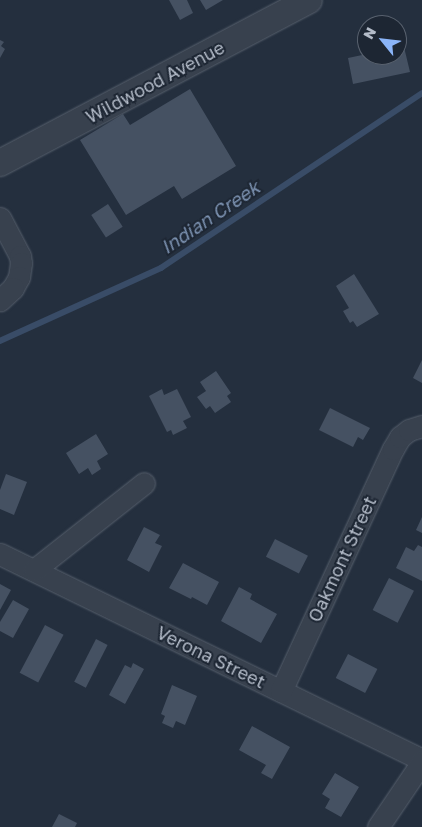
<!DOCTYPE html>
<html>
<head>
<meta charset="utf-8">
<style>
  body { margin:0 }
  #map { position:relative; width:422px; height:827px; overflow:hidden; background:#242f3e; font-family:"Golos Text",sans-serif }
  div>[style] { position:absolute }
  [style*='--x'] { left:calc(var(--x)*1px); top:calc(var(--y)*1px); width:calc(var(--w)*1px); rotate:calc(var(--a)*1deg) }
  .stream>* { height:5.5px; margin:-2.75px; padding:0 2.75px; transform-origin:2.75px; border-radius:2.75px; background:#394c67 }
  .building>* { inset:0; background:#455162; transform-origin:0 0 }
  .roads { filter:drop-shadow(0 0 1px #565f6c) drop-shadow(0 0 1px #565f6c) }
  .minor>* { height:21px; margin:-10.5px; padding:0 10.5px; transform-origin:10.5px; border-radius:10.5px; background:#38414e }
  .tertiary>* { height:26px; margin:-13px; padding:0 13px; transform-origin:13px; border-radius:13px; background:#38414e }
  span { translate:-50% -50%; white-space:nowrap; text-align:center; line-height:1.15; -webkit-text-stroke:4px #1d2633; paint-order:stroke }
  .street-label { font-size:18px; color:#b4bcc9 }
  .water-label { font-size:19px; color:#7c92b1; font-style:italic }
  .north { position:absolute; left:357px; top:15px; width:50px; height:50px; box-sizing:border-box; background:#1d2633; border:1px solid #59626f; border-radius:50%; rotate:299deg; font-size:14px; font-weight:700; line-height:20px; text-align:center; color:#b4bcc9 }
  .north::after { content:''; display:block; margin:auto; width:18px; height:22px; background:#8ab4f8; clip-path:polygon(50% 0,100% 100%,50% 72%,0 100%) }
</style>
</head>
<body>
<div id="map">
  <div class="stream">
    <div style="--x:0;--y:341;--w:177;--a:-24.4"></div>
    <div style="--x:161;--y:268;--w:314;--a:-33.8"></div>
  </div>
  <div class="building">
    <div style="clip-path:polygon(169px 0,187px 0,193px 13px,180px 20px)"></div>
    <div style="clip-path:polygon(200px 0,223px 0,206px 10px)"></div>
    <div style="clip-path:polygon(0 40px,4px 42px,1px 46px,5px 49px,0 58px)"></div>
    <div style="clip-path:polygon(404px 47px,410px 72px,353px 84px,348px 58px,367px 54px,397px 55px,397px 48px)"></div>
    <div style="clip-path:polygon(190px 89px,236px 166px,182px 199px,174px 186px,126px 215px,80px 140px,123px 114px,130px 125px)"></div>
    <div style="left:108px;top:204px;width:27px;height:20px;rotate:57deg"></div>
    <div style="clip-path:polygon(354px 274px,379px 314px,357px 327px,353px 321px,350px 323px,343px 311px,349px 308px,336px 286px)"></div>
    <div style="clip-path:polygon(422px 360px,422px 383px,413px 378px)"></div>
    <div style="clip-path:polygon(216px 371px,231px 393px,227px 396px,231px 402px,215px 413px,210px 406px,206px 409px,197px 397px,206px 391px,200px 382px)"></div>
    <div style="clip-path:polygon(162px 389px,164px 395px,177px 389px,191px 417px,183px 421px,187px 428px,173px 435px,171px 430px,167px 432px,149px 396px)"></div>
    <div style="clip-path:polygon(330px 408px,370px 428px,363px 440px,358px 437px,353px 447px,319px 430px)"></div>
    <div style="clip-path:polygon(96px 434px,108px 454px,97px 461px,101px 469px,92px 475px,88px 468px,79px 474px,66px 453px)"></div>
    <div style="clip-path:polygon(6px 474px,27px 482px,14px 515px,0 509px,0 490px)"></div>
    <div style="clip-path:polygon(422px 517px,422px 533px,416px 530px)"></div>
    <div style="clip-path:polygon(144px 527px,160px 535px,155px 543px,162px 546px,149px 572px,127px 560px)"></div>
    <div style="left:275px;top:539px;width:37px;height:20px;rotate:27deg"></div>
    <div style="clip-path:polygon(418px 545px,422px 547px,422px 581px,396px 568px,406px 547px,414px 551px)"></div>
    <div style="clip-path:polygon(183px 563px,219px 582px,207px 605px,192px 597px,191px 599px,169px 588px)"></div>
    <div style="left:389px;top:578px;width:28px;height:36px;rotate:27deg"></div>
    <div style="clip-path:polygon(0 584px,11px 590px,0 610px)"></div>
    <div style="clip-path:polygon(239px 587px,252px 594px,250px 599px,277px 614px,261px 643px,221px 621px)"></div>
    <div style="clip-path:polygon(13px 600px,29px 609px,13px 638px,0 631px,0 622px)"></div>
    <div style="left:45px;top:625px;width:21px;height:54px;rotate:28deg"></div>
    <div style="left:96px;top:639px;width:13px;height:48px;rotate:27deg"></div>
    <div style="left:348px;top:654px;width:33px;height:27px;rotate:27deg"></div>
    <div style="clip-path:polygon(133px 663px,144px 669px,125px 704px,109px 695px,125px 665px,131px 668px)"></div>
    <div style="clip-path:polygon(172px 685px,197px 696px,185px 725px,176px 721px,173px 728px,162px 723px,165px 716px,161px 714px)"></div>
    <div style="clip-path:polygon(252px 726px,290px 747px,272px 779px,261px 773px,266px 765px,239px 750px)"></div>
    <div style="clip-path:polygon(335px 773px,359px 787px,341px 817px,325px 808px,330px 799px,322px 794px)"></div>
    <div style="clip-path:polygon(59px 814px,77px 823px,75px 827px,52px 827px)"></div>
  </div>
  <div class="roads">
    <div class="minor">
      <div style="--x:0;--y:218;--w:43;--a:62.2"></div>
      <div style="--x:20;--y:256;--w:7;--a:82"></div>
      <div style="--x:21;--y:263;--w:14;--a:98"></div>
      <div style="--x:19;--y:277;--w:13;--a:119"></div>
      <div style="--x:13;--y:288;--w:18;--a:137"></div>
      <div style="--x:0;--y:554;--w:470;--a:26"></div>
      <div style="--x:34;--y:570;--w:140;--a:-38.3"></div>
      <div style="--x:281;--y:691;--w:267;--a:-65.2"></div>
      <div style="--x:393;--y:449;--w:14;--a:-60"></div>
      <div style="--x:400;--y:437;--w:11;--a:-38"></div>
      <div style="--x:409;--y:430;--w:14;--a:-17"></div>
      <div style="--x:378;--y:827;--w:78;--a:-55.9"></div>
    </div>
    <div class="tertiary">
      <div style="--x:0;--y:163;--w:349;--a:-27.8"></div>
    </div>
  </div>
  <div class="street-label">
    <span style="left:155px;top:82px;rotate:-28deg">Wildwood Avenue</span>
    <span style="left:342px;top:559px;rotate:-65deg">Oakmont Street</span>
    <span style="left:211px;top:657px;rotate:26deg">Verona Street</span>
  </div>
  <div class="water-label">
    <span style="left:210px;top:217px;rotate:-34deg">Indian Creek</span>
  </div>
  <div class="north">N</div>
</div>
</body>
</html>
